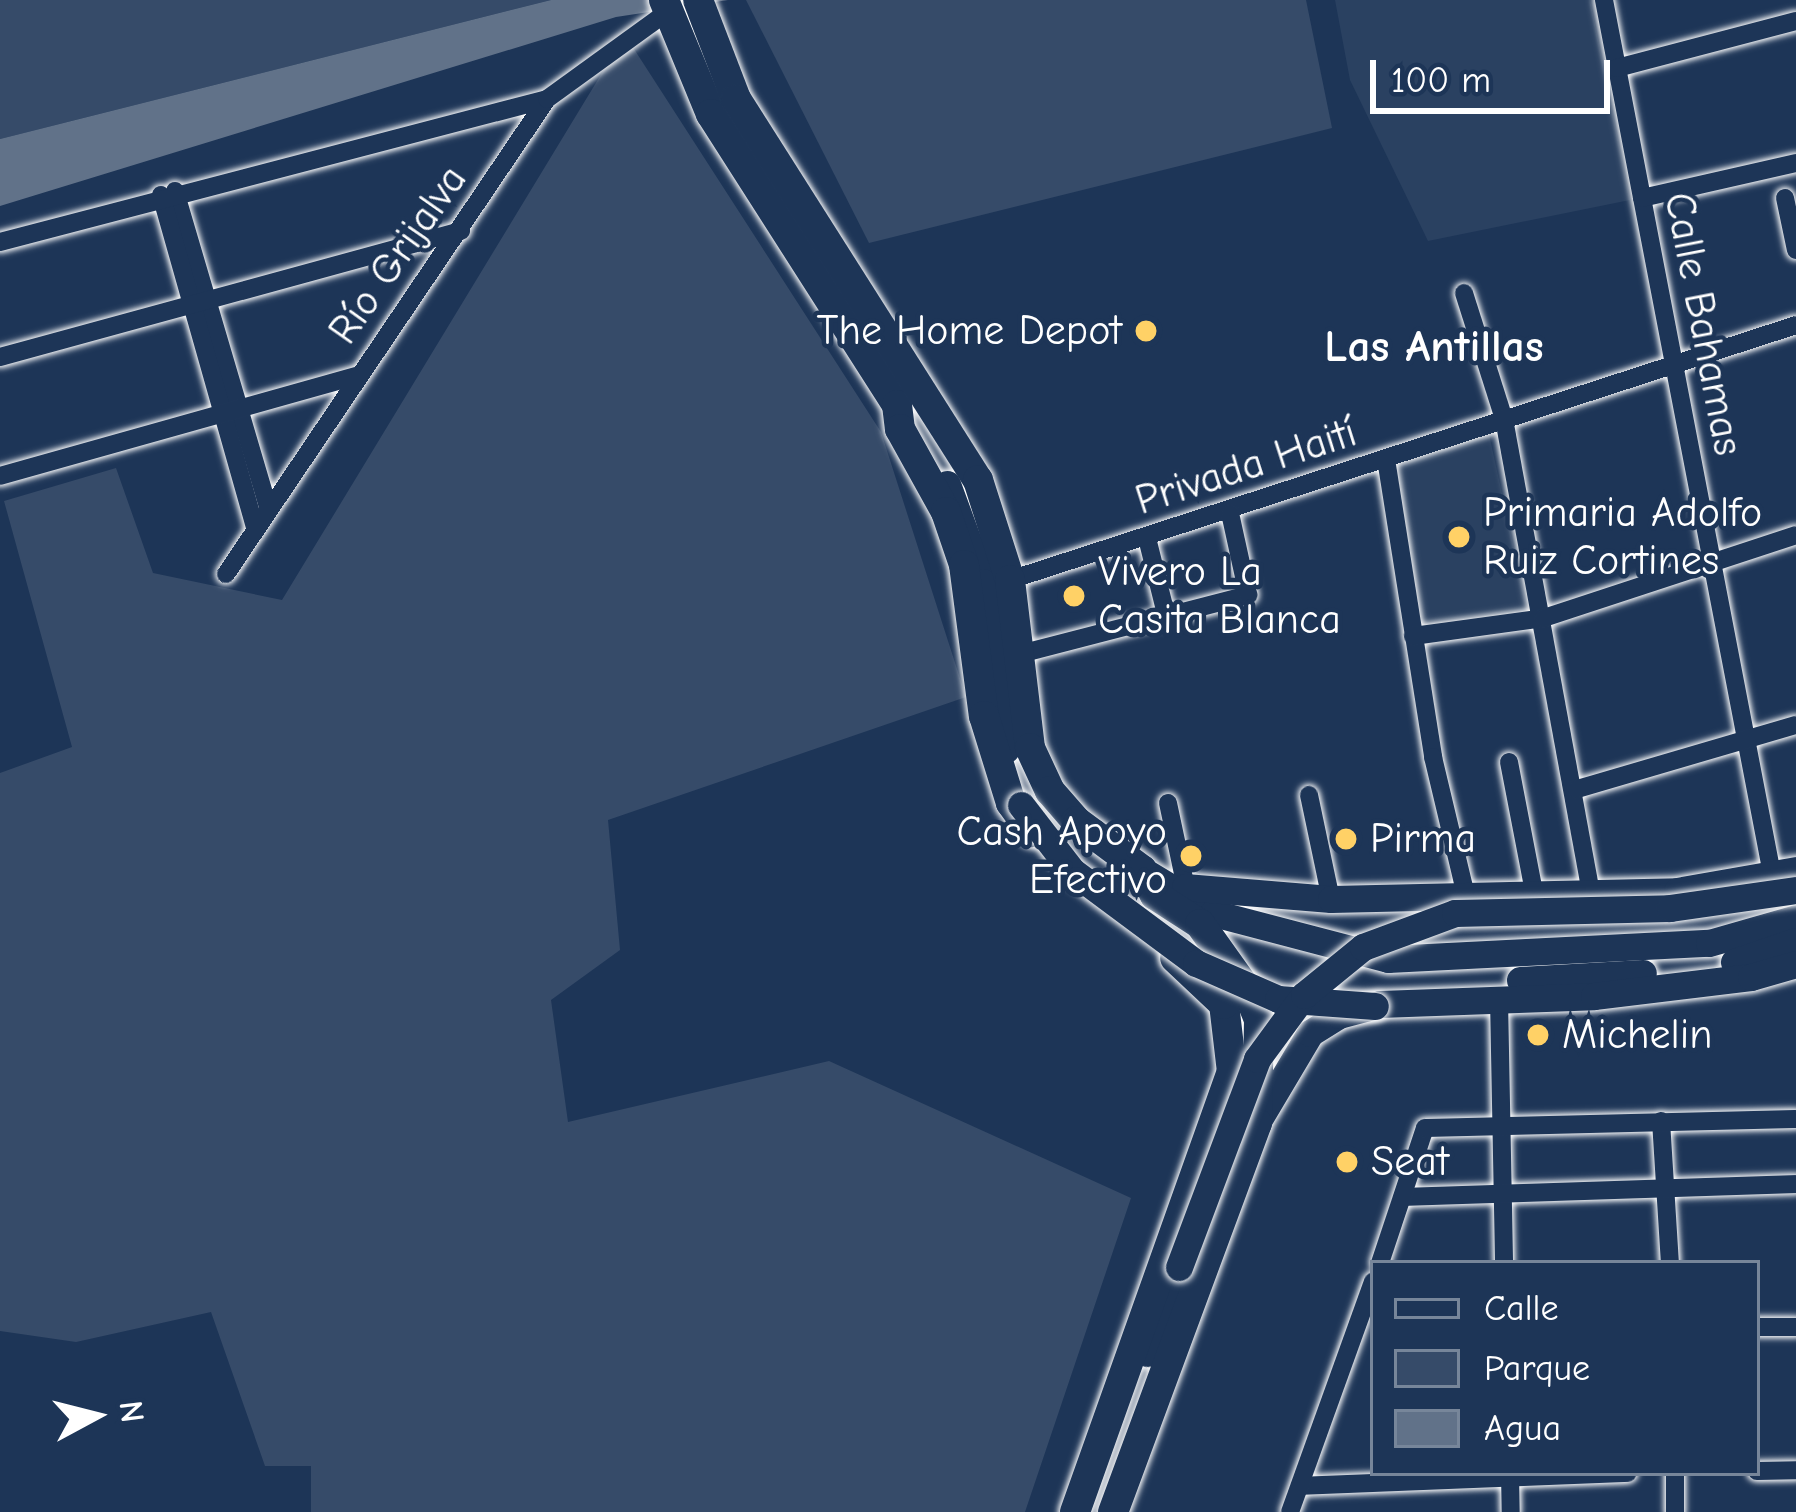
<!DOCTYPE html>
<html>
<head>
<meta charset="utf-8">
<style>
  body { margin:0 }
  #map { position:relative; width:1796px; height:1512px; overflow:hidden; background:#1d3557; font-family:"Comic Neue",sans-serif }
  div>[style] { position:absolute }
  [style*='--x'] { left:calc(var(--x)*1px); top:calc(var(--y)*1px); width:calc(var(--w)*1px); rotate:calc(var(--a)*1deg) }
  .built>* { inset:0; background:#2a4161 }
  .green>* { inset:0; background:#364b69 }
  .water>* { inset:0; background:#617289 }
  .roads { filter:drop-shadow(0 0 3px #fff) drop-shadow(0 0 3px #fff) }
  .minor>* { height:18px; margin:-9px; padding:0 9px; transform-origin:9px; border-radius:9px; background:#1d3557 }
  .secondary>* { height:27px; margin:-13.5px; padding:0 13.5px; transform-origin:13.5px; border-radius:13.5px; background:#1d3557 }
  .primary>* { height:30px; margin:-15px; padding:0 15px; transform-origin:15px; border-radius:15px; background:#1d3557 }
  .bridges { filter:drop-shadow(0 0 3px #fff) drop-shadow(0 0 3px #fff) }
  .secondary-bridge>* { height:27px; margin:-13.5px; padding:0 13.5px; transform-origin:13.5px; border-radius:13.5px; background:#1d3557 }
  .dots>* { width:33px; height:33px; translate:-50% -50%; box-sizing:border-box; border:6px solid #1d3557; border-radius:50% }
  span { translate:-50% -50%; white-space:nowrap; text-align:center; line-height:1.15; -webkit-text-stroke:9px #1d3557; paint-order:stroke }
  .street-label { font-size:42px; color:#fff }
  .poi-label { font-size:42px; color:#fff }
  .right { translate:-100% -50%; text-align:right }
  .left { translate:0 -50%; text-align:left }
  .neighbourhood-label { font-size:45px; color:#fff; font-weight:700 }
  .legend { position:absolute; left:1370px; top:1260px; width:390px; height:216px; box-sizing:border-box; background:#1d3557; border:3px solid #77869a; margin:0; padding:15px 21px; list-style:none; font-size:36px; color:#fff }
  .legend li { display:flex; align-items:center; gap:24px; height:60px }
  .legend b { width:60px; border:3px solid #77869a }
  .north { position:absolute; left:36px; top:1356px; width:120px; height:120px; -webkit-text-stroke:9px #1d3557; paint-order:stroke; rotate:83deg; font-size:33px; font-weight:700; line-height:48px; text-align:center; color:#fff }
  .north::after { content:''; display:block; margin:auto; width:42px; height:54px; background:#fff; clip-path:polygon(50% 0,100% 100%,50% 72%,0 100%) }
  .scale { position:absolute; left:1370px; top:60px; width:240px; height:54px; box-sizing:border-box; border:6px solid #fff; border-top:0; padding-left:15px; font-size:36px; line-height:42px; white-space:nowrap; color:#fff; -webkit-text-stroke:9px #1d3557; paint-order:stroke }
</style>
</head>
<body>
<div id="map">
  <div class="built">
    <div style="clip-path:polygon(1335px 0,1590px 0,1630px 200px,1428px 241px,1350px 80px)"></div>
    <div style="clip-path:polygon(1489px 434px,1527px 609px,1415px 623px,1397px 466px)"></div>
  </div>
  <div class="green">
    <div style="clip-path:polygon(0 0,551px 0,0 139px)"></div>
    <div style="clip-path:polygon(746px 0,1306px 0,1332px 128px,869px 243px)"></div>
    <div style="clip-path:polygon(625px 35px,881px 432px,966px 697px,608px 820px,620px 950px,551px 1000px,568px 1122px,829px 1061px,1131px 1198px,1025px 1512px,311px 1512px,311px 1466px,265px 1466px,211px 1312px,76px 1342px,0 1331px,0 773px,72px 747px,4px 501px,116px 468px,153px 573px,282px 600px)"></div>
  </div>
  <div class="water">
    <div style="clip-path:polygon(551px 0,728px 0,616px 17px,0 206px,0 139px)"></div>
  </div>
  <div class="roads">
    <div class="minor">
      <div style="--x:1604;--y:0;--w:890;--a:79.12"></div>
      <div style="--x:1617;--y:68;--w:185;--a:-14.7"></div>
      <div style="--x:175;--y:191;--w:330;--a:73.6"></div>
      <div style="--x:161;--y:195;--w:346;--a:74.2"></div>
      <div style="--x:1642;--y:198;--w:158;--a:-12.8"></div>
      <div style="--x:1785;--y:198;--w:53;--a:78.1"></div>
      <div style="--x:0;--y:242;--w:565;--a:-14.65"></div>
      <div style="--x:1464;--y:293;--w:132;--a:72.4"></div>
      <div style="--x:1504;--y:419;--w:481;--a:79.6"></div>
      <div style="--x:0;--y:357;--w:478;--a:-15.3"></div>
      <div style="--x:1386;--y:459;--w:302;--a:81"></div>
      <div style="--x:1433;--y:757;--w:143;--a:76.6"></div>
      <div style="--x:0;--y:476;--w:373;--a:-15.7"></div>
      <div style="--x:1147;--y:538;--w:82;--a:76"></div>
      <div style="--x:226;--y:574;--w:573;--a:-55.95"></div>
      <div style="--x:547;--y:99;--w:147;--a:-35.9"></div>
      <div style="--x:1010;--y:580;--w:826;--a:-17.97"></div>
      <div style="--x:1413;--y:636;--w:132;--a:-7.8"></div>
      <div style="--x:1544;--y:618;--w:265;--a:-18.2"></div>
      <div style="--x:1020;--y:654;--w:236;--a:-14.5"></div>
      <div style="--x:1248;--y:595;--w:84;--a:-102.4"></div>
      <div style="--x:1509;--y:762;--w:132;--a:79.1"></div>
      <div style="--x:1577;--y:789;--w:228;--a:-16.3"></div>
      <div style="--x:1309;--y:795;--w:106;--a:78.1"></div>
      <div style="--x:1168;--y:803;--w:87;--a:78"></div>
      <div style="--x:1499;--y:999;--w:264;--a:88.9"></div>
      <div style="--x:1661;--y:1121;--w:142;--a:86.4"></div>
      <div style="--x:1403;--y:1197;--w:393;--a:-1.9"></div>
      <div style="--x:1380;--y:1263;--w:142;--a:-71.6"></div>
      <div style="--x:1425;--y:1128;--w:371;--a:-1.4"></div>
      <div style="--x:1757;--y:1327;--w:39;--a:0"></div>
      <div style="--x:1757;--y:1471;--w:39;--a:-1"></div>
      <div style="--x:1510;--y:1473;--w:39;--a:89"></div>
      <div style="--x:1675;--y:1473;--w:39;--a:90"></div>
      <div style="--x:1300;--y:1486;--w:328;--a:-2.3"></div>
      <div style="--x:1290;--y:1512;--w:245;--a:-70.2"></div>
    </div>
    <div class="secondary">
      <div style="--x:947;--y:484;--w:104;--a:69.8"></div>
      <div style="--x:983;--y:582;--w:169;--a:82.2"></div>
      <div style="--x:1142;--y:870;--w:83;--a:31.2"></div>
      <div style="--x:1213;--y:913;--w:181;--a:14.7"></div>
      <div style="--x:1388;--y:959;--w:321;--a:-2.9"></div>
      <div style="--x:1709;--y:943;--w:91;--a:-16"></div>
      <div style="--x:1185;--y:887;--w:146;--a:4.7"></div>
      <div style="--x:1331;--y:899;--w:346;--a:-1.3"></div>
      <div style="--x:1677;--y:891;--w:121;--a:-10"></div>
      <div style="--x:1734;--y:962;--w:65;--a:-18.7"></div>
      <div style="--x:1520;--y:980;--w:123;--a:-3.3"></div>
      <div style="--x:1259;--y:1119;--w:100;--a:-59.3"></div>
      <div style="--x:1310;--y:1033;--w:34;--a:-32"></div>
      <div style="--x:1339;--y:1015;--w:42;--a:-15"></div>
      <div style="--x:1380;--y:1004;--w:214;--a:-2.1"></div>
      <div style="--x:1594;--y:996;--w:158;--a:-6.9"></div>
      <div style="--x:1751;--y:977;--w:47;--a:-16.1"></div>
      <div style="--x:1147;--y:1353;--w:92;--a:-69.6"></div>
    </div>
    <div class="primary">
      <div style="--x:664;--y:0;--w:123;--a:67.6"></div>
      <div style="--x:711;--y:114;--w:345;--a:57.4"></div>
      <div style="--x:897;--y:405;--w:24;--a:83"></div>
      <div style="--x:900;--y:429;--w:95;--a:61"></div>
      <div style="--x:946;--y:512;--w:56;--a:71.2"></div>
      <div style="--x:964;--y:565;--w:152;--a:82.5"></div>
      <div style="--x:984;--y:716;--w:91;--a:72.8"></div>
      <div style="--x:1011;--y:803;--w:36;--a:54"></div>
      <div style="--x:698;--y:0;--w:106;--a:69"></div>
      <div style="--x:736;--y:99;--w:451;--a:57.6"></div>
      <div style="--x:978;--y:480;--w:105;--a:72.3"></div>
      <div style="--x:1010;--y:580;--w:169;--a:83.2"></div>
      <div style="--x:1030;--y:748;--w:47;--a:65.1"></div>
      <div style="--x:1050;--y:791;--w:40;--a:49"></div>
      <div style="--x:1076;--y:821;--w:82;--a:36.6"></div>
      <div style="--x:1142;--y:870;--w:28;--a:63"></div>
      <div style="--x:1155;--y:895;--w:54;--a:32.8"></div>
      <div style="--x:1200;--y:924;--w:81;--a:54.5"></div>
      <div style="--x:1247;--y:990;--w:32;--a:68"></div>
      <div style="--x:1259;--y:1020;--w:103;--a:91.1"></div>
      <div style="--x:1257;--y:1123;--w:415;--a:110.3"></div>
      <div style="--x:1075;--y:1512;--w:467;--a:-70.4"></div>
      <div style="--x:1232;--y:1072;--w:68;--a:-96.7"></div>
      <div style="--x:1224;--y:1004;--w:67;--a:-136.8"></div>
    </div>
  </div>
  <div class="bridges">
    <div class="secondary-bridge">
      <div style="--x:1021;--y:805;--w:83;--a:52.3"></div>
      <div style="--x:1072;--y:871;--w:154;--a:36.6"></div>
      <div style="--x:1196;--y:963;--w:90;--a:23.7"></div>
      <div style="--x:1278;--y:999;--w:97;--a:4.1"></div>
      <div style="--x:1179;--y:1267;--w:222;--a:-69.4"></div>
      <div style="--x:1257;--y:1059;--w:79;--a:-53.7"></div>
      <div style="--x:1304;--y:995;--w:76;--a:-39.1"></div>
      <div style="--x:1363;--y:947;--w:98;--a:-20.3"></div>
      <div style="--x:1455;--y:913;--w:215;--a:-1.3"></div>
      <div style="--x:1670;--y:908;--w:127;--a:-8.1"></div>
    </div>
  </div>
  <div class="dots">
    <div style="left:1146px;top:331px;background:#ffd166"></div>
    <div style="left:1459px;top:537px;background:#ffd166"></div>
    <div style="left:1074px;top:596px;background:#ffd166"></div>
    <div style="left:1346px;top:839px;background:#ffd166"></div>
    <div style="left:1191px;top:856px;background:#ffd166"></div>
    <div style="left:1538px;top:1035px;background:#ffd166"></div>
    <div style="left:1347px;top:1162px;background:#ffd166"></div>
  </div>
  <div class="street-label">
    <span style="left:398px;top:255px;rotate:-55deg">Río Grijalva</span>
    <span style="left:1703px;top:324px;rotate:79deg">Calle Bahamas</span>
    <span style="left:1246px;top:467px;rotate:-18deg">Privada Haití</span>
  </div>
  <div class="poi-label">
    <span class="right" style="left:1122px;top:331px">The Home Depot</span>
    <span class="left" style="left:1483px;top:537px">Primaria Adolfo<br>Ruiz Cortines</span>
    <span class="left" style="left:1098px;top:596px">Vivero La<br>Casita Blanca</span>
    <span class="right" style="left:1167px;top:856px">Cash Apoyo<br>Efectivo</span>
    <span class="left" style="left:1370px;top:839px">Pirma</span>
    <span class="left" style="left:1562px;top:1035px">Michelin</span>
    <span class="left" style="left:1371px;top:1162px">Seat</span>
  </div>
  <div class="neighbourhood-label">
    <span style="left:1434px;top:347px">Las Antillas</span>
  </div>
  <ul class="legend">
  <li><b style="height:15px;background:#1d3557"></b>Calle</li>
  <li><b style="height:33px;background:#364b69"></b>Parque</li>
  <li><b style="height:33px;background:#617289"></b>Agua</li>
  </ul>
  <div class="north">N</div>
  <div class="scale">100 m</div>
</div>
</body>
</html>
